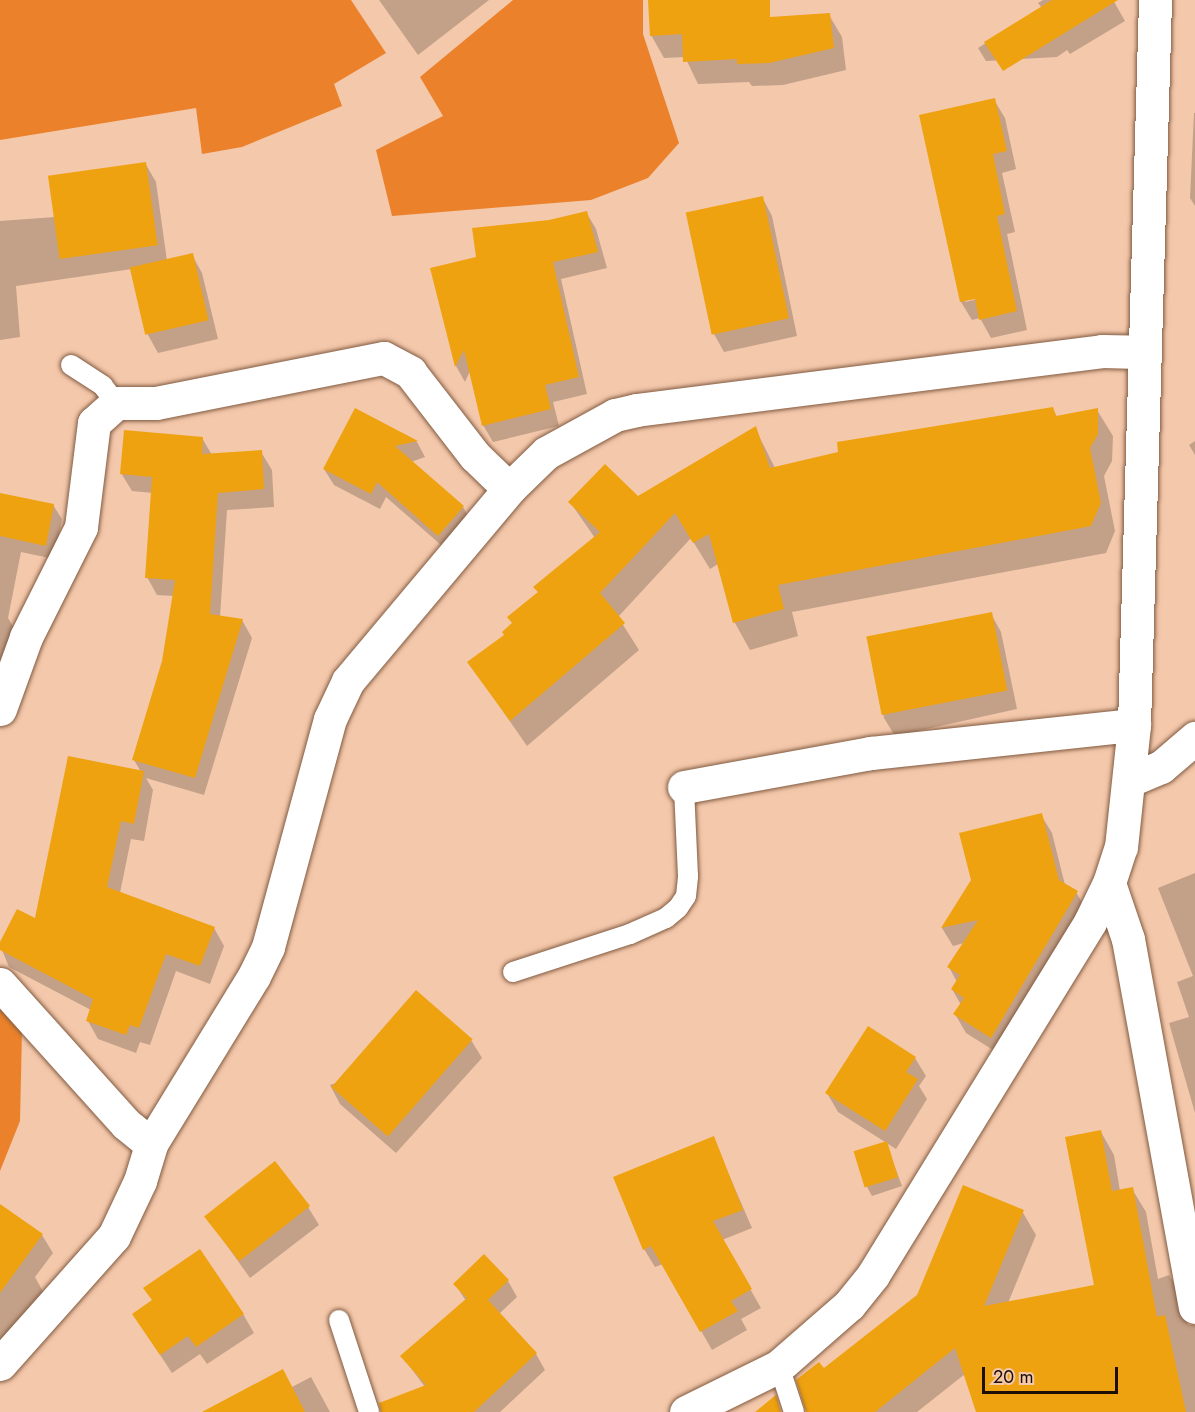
<!DOCTYPE html>
<html>
<head>
<meta charset="utf-8">
<style>
  body { margin:0 }
  #map { position:relative; width:1195px; height:1412px; overflow:hidden; background:#f4c8ab; font-family:Jost,sans-serif }
  div>[style] { position:absolute }
  [style*='--x'] { left:calc(var(--x)*1px); top:calc(var(--y)*1px); width:calc(var(--w)*1px); rotate:calc(var(--a)*1deg) }
  .forest>* { inset:0; background:#eb822b }
  .shadow>* { inset:0; background:#0003 }
  .building>* { inset:0; background:#eea20f; transform-origin:0 0 }
  .roads { filter:drop-shadow(0 0 2px #815b41) drop-shadow(0 0 2px #815b41) }
  .lane>* { height:20px; margin:-10px; padding:0 10px; transform-origin:10px; border-radius:10px; background:#fff }
  .street>* { height:33px; margin:-16.5px; padding:0 16.5px; transform-origin:16.5px; border-radius:16.5px; background:#fff }
  .secondary>* { height:33px; margin:-16.5px; padding:0 16.5px; transform-origin:16.5px; border-radius:16.5px; background:#fff }
  span { translate:-50% -50%; white-space:nowrap; text-align:center; line-height:1.15; -webkit-text-stroke:6px #f4c8ab; paint-order:stroke }
  .scale { position:absolute; left:982px; top:1367px; width:136px; height:27px; box-sizing:border-box; border:3px solid #1d0f05; border-top:0; padding-left:8px; font-size:18px; line-height:21px; white-space:nowrap; color:#1d0f05; -webkit-text-stroke:4px #f4c8ab; paint-order:stroke }
</style>
</head>
<body>
<div id="map">
  <div class="forest">
    <div style="clip-path:polygon(0 0,351px 0,386px 53px,334px 84px,342px 106px,242px 147px,202px 154px,196px 108px,0 140px)"></div>
    <div style="clip-path:polygon(513px 0,643px 0,643px 34px,679px 143px,648px 178px,591px 200px,392px 216px,376px 150px,443px 116px,420px 77px)"></div>
    <div style="clip-path:polygon(0 1003px,22px 1031px,20px 1121px,0 1171px)"></div>
  </div>
  <div class="shadow">
    <div style="clip-path:polygon(379px 0,489px 0,418px 55px)"></div>
    <div style="clip-path:polygon(650px 0,758px 0,758px 19px,829px 15px,842px 37px,846px 70px,783px 85px,752px 86px,749px 82px,698px 84px,685px 57px,664px 58px,651px 35px)"></div>
    <div style="clip-path:polygon(1043px 0,1113px 0,1125px 21px,1070px 54px,1067px 50px,1057px 57px,986px 61px,978px 48px,1042px 8px,1038px 3px)"></div>
    <div style="clip-path:polygon(evenodd,994px 100px,1005px 118px,1016px 169px,1002px 173px,1015px 232px,1007px 234px,1027px 330px,991px 338px,980px 318px,972px 320px,961px 302px,994px 100px,983px 298px,965px 302px,965px 299px,983px 298px)"></div>
    <div style="clip-path:polygon(1194px 113px,1195px 113px,1195px 206px,1190px 198px)"></div>
    <div style="clip-path:polygon(145px 163px,156px 182px,167px 261px,192px 255px,202px 273px,218px 339px,158px 353px,148px 335px,132px 269px,16px 286px,20px 337px,0 340px,0 221px,55px 217px)"></div>
    <div style="clip-path:polygon(762px 197px,772px 216px,797px 336px,724px 352px,714px 334px)"></div>
    <div style="clip-path:polygon(586px 212px,596px 229px,607px 268px,561px 279px,587px 394px,553px 402px,559px 426px,493px 442px,483px 425px,470px 371px,465px 382px,456px 366px,432px 269px,478px 258px,549px 222px)"></div>
    <div style="clip-path:polygon(1053px 409px,1057px 417px,1097px 410px,1113px 436px,1112px 461px,1104px 476px,1115px 531px,1106px 553px,792px 612px,798px 636px,750px 650px,735px 623px,718px 564px,710px 569px,691px 538px,618px 617px,639px 650px,527px 746px,469px 662px,505px 635px,539px 593px,535px 587px,595px 538px,570px 502px,638px 498px,755px 428px,775px 468px)"></div>
    <div style="clip-path:polygon(355px 410px,417px 442px,425px 457px,411px 462px,463px 507px,472px 523px,448px 551px,386px 497px,380px 509px,334px 485px,324px 469px)"></div>
    <div style="clip-path:polygon(202px 438px,212px 455px,261px 452px,272px 470px,274px 507px,227px 510px,220px 617px,242px 620px,252px 638px,204px 795px,146px 778px,153px 790px,144px 841px,131px 839px,120px 893px,214px 928px,224px 946px,210px 984px,176px 971px,150px 1045px,140px 1042px,136px 1053px,98px 1039px,88px 1021px,91px 1010px,9px 967px,0 945px,36px 921px,141px 772px,134px 760px,163px 661px,174px 596px,157px 595px,147px 577px,153px 493px,132px 491px,121px 473px)"></div>
    <div style="clip-path:polygon(1195px 441px,1195px 455px,1189px 445px)"></div>
    <div style="clip-path:polygon(0 495px,53px 505px,62px 519px,54px 559px,21px 552px,8px 618px,14px 628px,0 675px)"></div>
    <div style="clip-path:polygon(991px 614px,1001px 632px,1017px 709px,895px 736px,884px 718px,868px 639px)"></div>
    <div style="clip-path:polygon(1041px 815px,1052px 833px,1065px 885px,1076px 892px,1087px 911px,1001px 1055px,966px 1033px,955px 1014px,961px 1005px,952px 989px,957px 982px,949px 967px,964px 943px,953px 946px,942px 928px,972px 880px)"></div>
    <div style="clip-path:polygon(1195px 873px,1195px 1113px,1169px 1023px,1189px 1017px,1177px 982px,1193px 976px,1158px 888px)"></div>
    <div style="clip-path:polygon(471px 1040px,482px 1058px,396px 1153px,340px 1104px,330px 1085px)"></div>
    <div style="clip-path:polygon(915px 1058px,926px 1076px,919px 1086px,927px 1099px,896px 1149px,838px 1112px,827px 1093px)"></div>
    <div style="clip-path:polygon(1101px 1132px,1114px 1155px,1120px 1191px,1132px 1189px,1146px 1212px,1158px 1279px,1169px 1275px,1183px 1298px,1188px 1325px,1195px 1325px,1195px 1412px,978px 1412px,965px 1374px,917px 1412px,806px 1412px,824px 1370px,1022px 1211px,1036px 1235px,1008px 1303px,1096px 1286px)"></div>
    <div style="clip-path:polygon(713px 1138px,752px 1228px,722px 1240px,761px 1308px,741px 1319px,747px 1330px,712px 1350px,663px 1264px,655px 1267px,644px 1249px)"></div>
    <div style="clip-path:polygon(886px 1143px,902px 1186px,872px 1196px,867px 1187px)"></div>
    <div style="clip-path:polygon(308px 1207px,319px 1225px,250px 1278px,206px 1216px)"></div>
    <div style="clip-path:polygon(0 1235px,42px 1235px,53px 1253px,35px 1277px,46px 1297px,25px 1326px,17px 1320px,0 1343px)"></div>
    <div style="clip-path:polygon(508px 1281px,517px 1297px,499px 1314px,536px 1354px,545px 1370px,500px 1412px,382px 1412px,425px 1387px,402px 1356px,466px 1301px,455px 1284px)"></div>
    <div style="clip-path:polygon(243px 1314px,254px 1333px,207px 1364px,200px 1354px,172px 1373px,145px 1332px)"></div>
    <div style="clip-path:polygon(311px 1377px,330px 1412px,248px 1412px,292px 1387px)"></div>
  </div>
  <div class="building">
    <div style="clip-path:polygon(648px 0,770px 0,770px 17px,830px 13px,834px 48px,769px 63px,737px 64px,737px 59px,683px 62px,682px 34px,650px 36px)"></div>
    <div style="clip-path:polygon(1052px 0,1118px 0,1003px 71px,984px 42px)"></div>
    <div style="clip-path:polygon(995px 98px,1007px 151px,993px 154px,1005px 214px,997px 216px,1017px 311px,979px 320px,975px 299px,960px 302px,919px 115px)"></div>
    <div style="left:146px;top:162px;width:84px;height:99px;rotate:82deg"></div>
    <div style="left:763px;top:196px;width:125px;height:79px;rotate:78deg"></div>
    <div style="clip-path:polygon(587px 211px,598px 252px,553px 262px,579px 377px,545px 385px,551px 409px,482px 426px,464px 350px,455px 367px,430px 268px,476px 257px,472px 228px,549px 220px)"></div>
    <div style="left:193px;top:253px;width:69px;height:65px;rotate:77deg"></div>
    <div style="clip-path:polygon(1053px 407px,1056px 416px,1098px 408px,1098px 434px,1090px 448px,1101px 503px,1091px 526px,778px 585px,784px 609px,733px 623px,709px 534px,693px 543px,675px 513px,600px 593px,625px 623px,510px 721px,467px 662px,504px 635px,502px 632px,512px 623px,507px 617px,538px 592px,533px 587px,600px 532px,568px 502px,605px 464px,638px 496px,756px 426px,770px 468px,838px 452px,837px 442px)"></div>
    <div style="clip-path:polygon(355px 408px,418px 441px,395px 446px,464px 506px,438px 536px,377px 482px,371px 494px,323px 469px)"></div>
    <div style="clip-path:polygon(124px 430px,203px 437px,202px 454px,262px 450px,264px 489px,218px 493px,210px 614px,243px 619px,195px 778px,132px 760px,162px 661px,175px 580px,145px 578px,152px 477px,120px 474px)"></div>
    <div style="clip-path:polygon(0 493px,54px 504px,46px 546px,0 536px)"></div>
    <div style="left:992px;top:612px;width:80px;height:128px;rotate:79deg"></div>
    <div style="clip-path:polygon(68px 756px,144px 771px,134px 824px,121px 821px,107px 887px,215px 927px,200px 966px,166px 954px,139px 1028px,130px 1025px,126px 1035px,86px 1021px,93px 999px,0 950px,0 942px,17px 909px,35px 918px)"></div>
    <div style="clip-path:polygon(1042px 813px,1059px 880px,1078px 891px,991px 1038px,953px 1014px,964px 998px,951px 989px,960px 975px,947px 967px,978px 920px,941px 928px,971px 880px,959px 833px)"></div>
    <div style="left:416px;top:990px;width:75px;height:129px;rotate:41deg"></div>
    <div style="clip-path:polygon(868px 1026px,916px 1057px,906px 1072px,918px 1079px,885px 1131px,825px 1093px)"></div>
    <div style="clip-path:polygon(1101px 1130px,1112px 1191px,1133px 1187px,1157px 1317px,1165px 1315px,1186px 1412px,976px 1412px,955px 1348px,875px 1412px,806px 1412px,796px 1380px,819px 1362px,824px 1368px,917px 1295px,963px 1185px,1024px 1210px,984px 1306px,1094px 1285px,1065px 1137px)"></div>
    <div style="clip-path:polygon(714px 1136px,743px 1210px,713px 1221px,752px 1289px,731px 1301px,738px 1311px,700px 1332px,651px 1246px,643px 1250px,613px 1177px)"></div>
    <div style="left:887px;top:1141px;width:38px;height:35px;rotate:73deg"></div>
    <div style="left:275px;top:1161px;width:57px;height:90px;rotate:52deg"></div>
    <div style="clip-path:polygon(0 1204px,43px 1234px,0 1293px)"></div>
    <div style="clip-path:polygon(200px 1249px,244px 1314px,196px 1347px,188px 1336px,160px 1355px,132px 1314px,152px 1300px,143px 1288px)"></div>
    <div style="clip-path:polygon(484px 1254px,509px 1280px,488px 1300px,537px 1353px,474px 1412px,381px 1412px,379px 1403px,426px 1385px,400px 1356px,467px 1298px,453px 1284px)"></div>
    <div style="clip-path:polygon(283px 1369px,305px 1412px,202px 1412px)"></div>
    <div style="clip-path:polygon(776px 1395px,781px 1412px,755px 1412px)"></div>
  </div>
  <div class="roads">
    <div class="lane">
      <div style="--x:71;--y:365;--w:38;--a:33"></div>
      <div style="--x:103;--y:386;--w:21;--a:53"></div>
      <div style="--x:513;--y:972;--w:123;--a:-18"></div>
      <div style="--x:630;--y:934;--w:39;--a:-24"></div>
      <div style="--x:666;--y:918;--w:16;--a:-40"></div>
      <div style="--x:678;--y:908;--w:14;--a:-56"></div>
      <div style="--x:686;--y:896;--w:20;--a:-84"></div>
      <div style="--x:688;--y:876;--w:89;--a:-92.6"></div>
      <div style="--x:339;--y:1320;--w:97;--a:71.9"></div>
      <div style="--x:779;--y:1366;--w:48;--a:71.9"></div>
    </div>
    <div class="street">
      <div style="--x:0;--y:709;--w:77;--a:-70.1"></div>
      <div style="--x:26;--y:637;--w:123;--a:-63.4"></div>
      <div style="--x:81;--y:527;--w:105;--a:-82.9"></div>
      <div style="--x:94;--y:423;--w:30;--a:-42"></div>
      <div style="--x:116;--y:403;--w:40;--a:0"></div>
      <div style="--x:156;--y:403;--w:232;--a:-11.2"></div>
      <div style="--x:384;--y:358;--w:30;--a:28"></div>
      <div style="--x:410;--y:372;--w:106;--a:52.3"></div>
      <div style="--x:475;--y:456;--w:47;--a:44.1"></div>
      <div style="--x:1130;--y:780;--w:34;--a:-23"></div>
      <div style="--x:1161;--y:767;--w:45;--a:-40.5"></div>
      <div style="--x:684;--y:787;--w:190;--a:-10.3"></div>
      <div style="--x:871;--y:753;--w:264;--a:-6.1"></div>
      <div style="--x:0;--y:984;--w:188;--a:48"></div>
      <div style="--x:126;--y:1124;--w:32;--a:39"></div>
      <div style="--x:0;--y:1364;--w:171;--a:-48.3"></div>
      <div style="--x:114;--y:1236;--w:61;--a:-64.7"></div>
      <div style="--x:140;--y:1181;--w:39;--a:-73"></div>
      <div style="--x:151;--y:1144;--w:197;--a:-58.5"></div>
      <div style="--x:254;--y:976;--w:32;--a:-64"></div>
      <div style="--x:268;--y:947;--w:236;--a:-74.8"></div>
      <div style="--x:330;--y:719;--w:42;--a:-64.7"></div>
      <div style="--x:348;--y:681;--w:251;--a:-50"></div>
      <div style="--x:509;--y:489;--w:52;--a:-44.2"></div>
      <div style="--x:546;--y:453;--w:79;--a:-28.8"></div>
      <div style="--x:615;--y:415;--w:22;--a:-13"></div>
      <div style="--x:636;--y:410;--w:470;--a:-7.2"></div>
      <div style="--x:1102;--y:351;--w:43;--a:1.3"></div>
    </div>
    <div class="secondary">
      <div style="--x:1109;--y:883;--w:59;--a:71.3"></div>
      <div style="--x:1128;--y:939;--w:374;--a:79.7"></div>
      <div style="--x:686;--y:1412;--w:104;--a:-26.3"></div>
      <div style="--x:779;--y:1366;--w:93;--a:-41.1"></div>
      <div style="--x:849;--y:1305;--w:38;--a:-51"></div>
      <div style="--x:873;--y:1275;--w:414;--a:-58.4"></div>
      <div style="--x:1090;--y:922;--w:43;--a:-64"></div>
      <div style="--x:1109;--y:883;--w:38;--a:-72"></div>
      <div style="--x:1121;--y:847;--w:123;--a:-83.9"></div>
      <div style="--x:1134;--y:725;--w:725;--a:-88.34"></div>
    </div>
  </div>
  <div class="scale">20 m</div>
</div>
</body>
</html>
